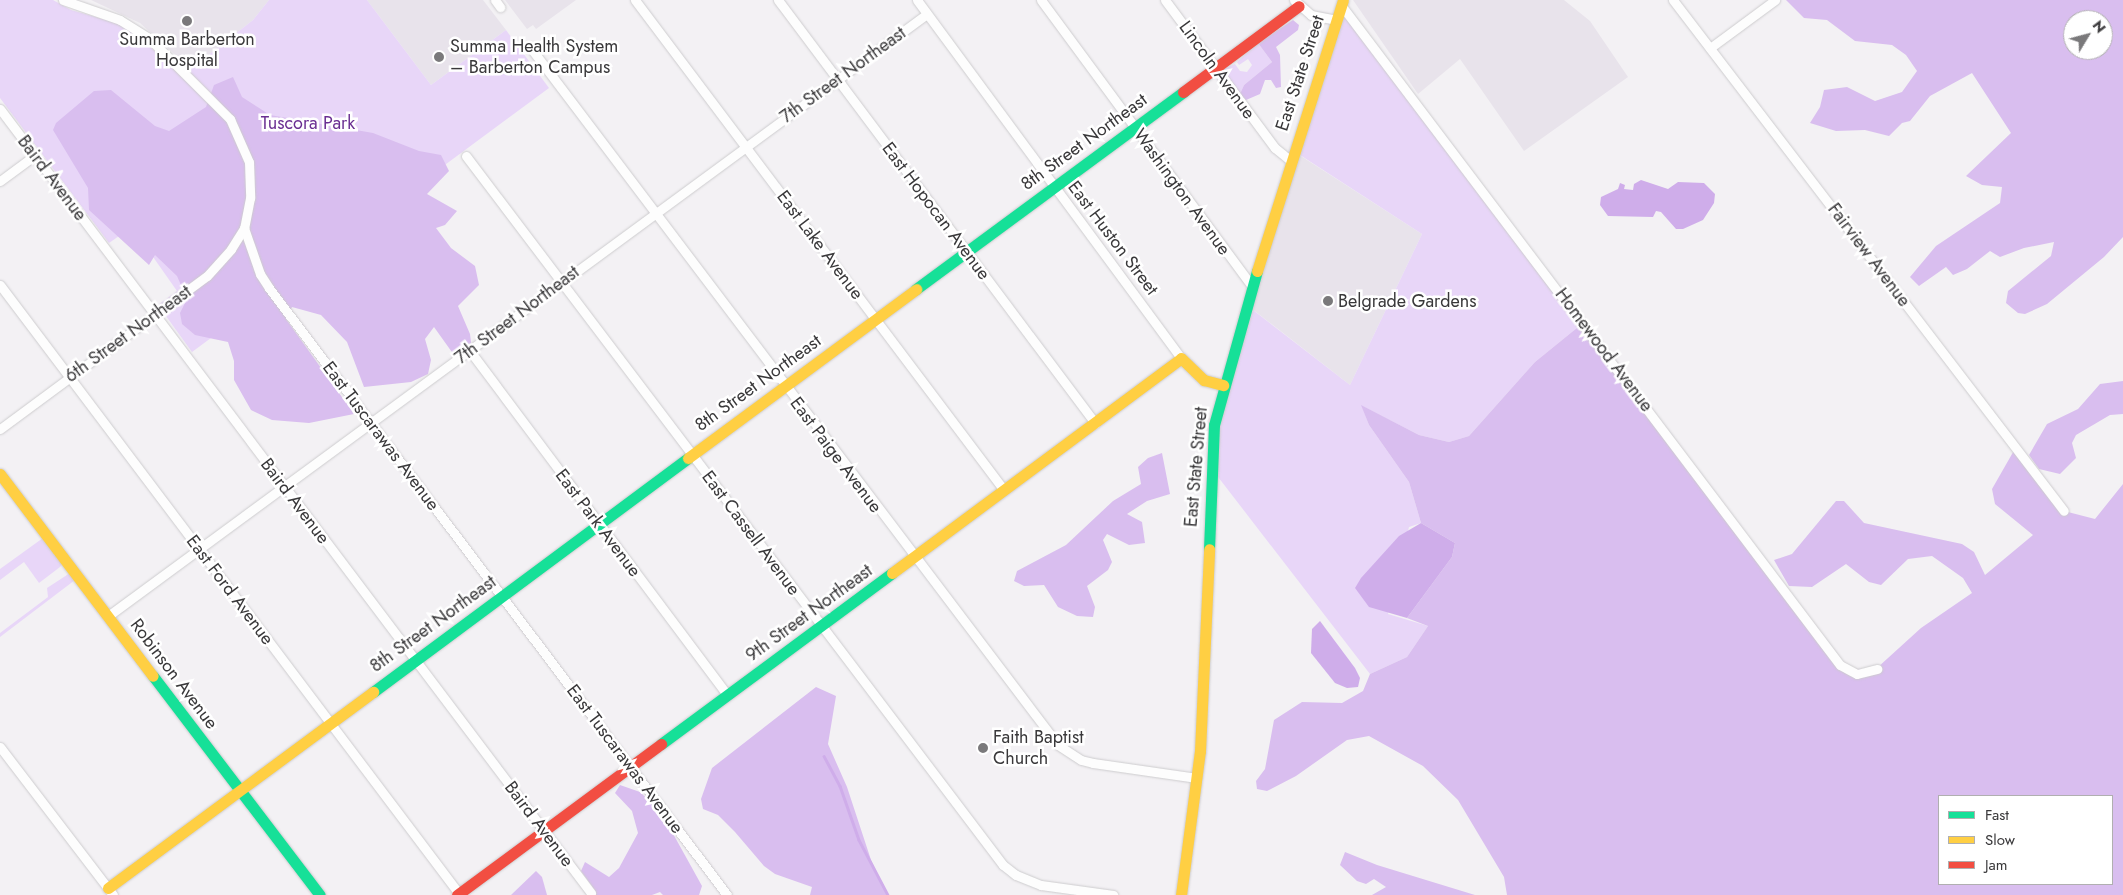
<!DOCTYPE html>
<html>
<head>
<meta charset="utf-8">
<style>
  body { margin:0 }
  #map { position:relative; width:2123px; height:895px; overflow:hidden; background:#f3f1f4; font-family:Jost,sans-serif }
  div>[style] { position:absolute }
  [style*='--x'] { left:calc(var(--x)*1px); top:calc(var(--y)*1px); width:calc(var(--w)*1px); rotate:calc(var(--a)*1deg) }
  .built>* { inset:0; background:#e8e3eb }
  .green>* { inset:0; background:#e8d6f8 }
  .forest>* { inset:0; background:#d9beef }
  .water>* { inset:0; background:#cfadea }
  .stream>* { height:2.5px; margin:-1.25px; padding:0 1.25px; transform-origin:1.25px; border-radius:1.25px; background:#cfadea }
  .roads { filter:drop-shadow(0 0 1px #cdccce) drop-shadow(0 0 1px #cdccce) }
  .street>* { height:9px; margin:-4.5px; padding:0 4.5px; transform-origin:4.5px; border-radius:4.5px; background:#fdfdfd }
  .fast>* { height:11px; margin:-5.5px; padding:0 5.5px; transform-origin:5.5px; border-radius:5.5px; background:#16e098 }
  .slow>* { height:11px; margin:-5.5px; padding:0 5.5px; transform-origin:5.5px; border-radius:5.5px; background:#ffcf43 }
  .jam>* { height:11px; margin:-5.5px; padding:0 5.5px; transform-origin:5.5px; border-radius:5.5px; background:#f24e42 }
  .dots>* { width:14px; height:14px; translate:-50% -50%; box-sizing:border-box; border:2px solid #fff; border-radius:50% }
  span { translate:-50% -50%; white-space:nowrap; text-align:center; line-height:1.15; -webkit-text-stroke:5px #fff; paint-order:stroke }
  .poi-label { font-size:18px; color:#39383a }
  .left { translate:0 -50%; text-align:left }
  .street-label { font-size:18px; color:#39383a }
  .park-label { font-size:18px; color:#6a2f92 }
  .legend { position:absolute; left:1938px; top:795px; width:175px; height:90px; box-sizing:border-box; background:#fff; border:1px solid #b0afb0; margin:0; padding:6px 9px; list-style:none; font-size:15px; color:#39383a }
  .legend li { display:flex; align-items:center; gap:10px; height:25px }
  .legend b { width:25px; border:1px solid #b0afb0 }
  .north { position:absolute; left:2063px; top:10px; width:50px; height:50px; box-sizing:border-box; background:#fff; border:1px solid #b0afb0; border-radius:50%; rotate:53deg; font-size:14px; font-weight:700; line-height:20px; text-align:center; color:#39383a }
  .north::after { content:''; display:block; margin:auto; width:18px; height:22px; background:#7a797b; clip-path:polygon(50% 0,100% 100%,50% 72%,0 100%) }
</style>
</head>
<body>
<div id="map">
  <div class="built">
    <div style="clip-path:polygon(91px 0,269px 0,253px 20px,191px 69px,140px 23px)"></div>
    <div style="clip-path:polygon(367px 0,483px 0,506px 30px,431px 85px)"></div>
    <div style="clip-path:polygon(505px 0,576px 0,536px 29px,533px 25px,527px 29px)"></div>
    <div style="clip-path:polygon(1353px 0,1564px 0,1590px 21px,1628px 77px,1524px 151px,1460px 59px,1418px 94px)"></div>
    <div style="clip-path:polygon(1293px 151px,1422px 234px,1350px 385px,1247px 305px)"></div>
  </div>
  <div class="green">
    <div style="clip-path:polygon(0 0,53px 0,71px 10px,124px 25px,183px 75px,253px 20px,269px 0,367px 0,431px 85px,506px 30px,549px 88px,192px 352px,158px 305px,177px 291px,132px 227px,109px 243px,0 98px)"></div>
    <div style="clip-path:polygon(1341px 5px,1583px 323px,1535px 362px,1469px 436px,1449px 442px,1419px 435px,1362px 406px,1369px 425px,1409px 482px,1421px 523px,1409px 527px,1388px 614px,1428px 626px,1407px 657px,1370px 674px,1215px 473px,1222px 404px,1253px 310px,1350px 385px,1422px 234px,1300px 155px)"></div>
    <div style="clip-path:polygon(1258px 43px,1272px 62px,1244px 85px,1240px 94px,1223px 69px,1235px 64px,1240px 71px,1247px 72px,1252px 65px,1248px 59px,1239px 65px,1237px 62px)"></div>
    <div style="clip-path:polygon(43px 538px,63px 563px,60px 567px,39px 583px,24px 562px,0 580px,0 569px)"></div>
    <div style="clip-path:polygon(70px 573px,75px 580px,0 637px,0 633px,48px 597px,47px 588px)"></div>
  </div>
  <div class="forest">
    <div style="clip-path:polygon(evenodd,2123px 0,2123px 237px,2104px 257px,2047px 304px,2025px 314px,2018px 313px,2006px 303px,2008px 291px,2051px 256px,2054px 242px,2024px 248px,2000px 257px,1990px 251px,1967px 269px,1953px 275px,1946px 267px,1919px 286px,1910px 277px,1936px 246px,2000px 203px,2002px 187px,1982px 185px,1966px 176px,2011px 133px,1972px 73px,1930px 96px,1910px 121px,1902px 123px,1889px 136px,1865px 130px,1836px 131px,1810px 123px,1820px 107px,1824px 90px,1847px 87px,1875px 101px,1902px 92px,1917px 71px,1906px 55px,1892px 45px,1855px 41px,1827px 20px,1804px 18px,1786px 0,2123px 0,2073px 20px,2103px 20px,2103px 50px,2073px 50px,2073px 20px)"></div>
    <div style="clip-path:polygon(1293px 20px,1299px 25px,1298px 30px,1276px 47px,1280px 55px,1281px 87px,1276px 88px,1271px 80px,1265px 80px,1260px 94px,1246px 100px,1240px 94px,1244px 85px,1272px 62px,1258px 43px)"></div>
    <div style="clip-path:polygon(233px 77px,242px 97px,270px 115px,373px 133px,419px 151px,441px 155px,449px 171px,427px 194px,457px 211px,445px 225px,436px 228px,451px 248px,475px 266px,479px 285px,458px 306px,470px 334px,472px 350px,454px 355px,434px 327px,425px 339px,431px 360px,428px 374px,411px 382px,364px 387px,347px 342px,321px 315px,292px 307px,286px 319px,354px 414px,309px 423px,272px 420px,251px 410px,234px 380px,234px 361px,228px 342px,195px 335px,182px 324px,180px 313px,187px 299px,177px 276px,155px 255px,149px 265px,89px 210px,88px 188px,53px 130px,56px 123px,94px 91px,111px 90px,155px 126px,169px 131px,206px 107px,214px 85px)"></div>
    <div style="clip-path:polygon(evenodd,1583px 323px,1848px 670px,1877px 668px,1921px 628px,1972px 593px,1963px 578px,1932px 556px,1908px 559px,1881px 585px,1869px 582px,1846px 564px,1812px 587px,1789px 586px,1774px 560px,1792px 554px,1836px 501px,1844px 501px,1864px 523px,1962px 544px,1974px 552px,1985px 575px,2033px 535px,1995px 504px,1992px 489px,2016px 447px,2064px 511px,2095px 519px,2123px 484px,2123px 895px,1507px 895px,1504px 877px,1458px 800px,1423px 766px,1369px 736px,1347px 740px,1296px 776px,1267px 791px,1257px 789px,1256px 781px,1265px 769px,1274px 720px,1302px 702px,1342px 703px,1363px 691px,1370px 674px,1407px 657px,1428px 626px,1407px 618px,1452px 557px,1455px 543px,1421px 523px,1409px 482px,1369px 425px,1361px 405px,1419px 435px,1449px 442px,1469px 436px,1535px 362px,1583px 323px,1939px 796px,2112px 796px,2112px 884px,1939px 884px,1939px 796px)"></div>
    <div style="clip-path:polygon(2123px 381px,2123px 414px,2110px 415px,2076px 435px,2072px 443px,2076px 458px,2060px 474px,2039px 469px,2029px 455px,2047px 424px,2078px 409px,2100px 384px)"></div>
    <div style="clip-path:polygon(1162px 453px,1170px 494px,1147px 501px,1127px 514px,1142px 522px,1145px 543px,1129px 545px,1107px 534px,1103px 540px,1112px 562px,1108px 570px,1087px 586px,1095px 607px,1093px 617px,1077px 616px,1058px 607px,1044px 585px,1024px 586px,1014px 581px,1017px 571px,1066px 545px,1113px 501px,1141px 484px,1138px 467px,1148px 458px)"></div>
    <div style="clip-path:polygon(816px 687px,836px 696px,828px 744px,847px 787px,871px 860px,888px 895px,810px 895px,812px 887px,775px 874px,764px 866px,735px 832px,718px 815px,703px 809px,701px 799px,712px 768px)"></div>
    <div style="clip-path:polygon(620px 785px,640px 792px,661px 812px,702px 886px,699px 895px,663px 895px,660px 892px,652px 895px,591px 895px,596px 892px,581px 871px,585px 862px,609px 877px,619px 868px,638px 833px,632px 811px,615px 793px)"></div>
    <div style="clip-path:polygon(1345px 852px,1377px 865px,1475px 895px,1372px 895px,1386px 887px,1374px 879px,1366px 884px,1357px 881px,1340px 865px)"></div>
    <div style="clip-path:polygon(536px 871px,542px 877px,547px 895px,511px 895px)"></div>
  </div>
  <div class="water">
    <div style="clip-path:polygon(1641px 180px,1668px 189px,1678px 182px,1704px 183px,1715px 194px,1714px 203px,1703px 220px,1683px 229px,1676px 229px,1661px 212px,1656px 211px,1653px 217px,1608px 216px,1600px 205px,1601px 197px,1618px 189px,1620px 183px,1625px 185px,1624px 189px,1633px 190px,1634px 184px)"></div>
    <div style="clip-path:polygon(1421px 523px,1455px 543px,1452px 557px,1407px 618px,1369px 607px,1355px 588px,1361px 578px,1399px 536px)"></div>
    <div style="clip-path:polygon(1320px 621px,1355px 668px,1360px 678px,1358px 687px,1347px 688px,1335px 683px,1311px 653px,1312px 629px)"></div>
  </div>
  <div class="stream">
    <div style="--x:824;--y:756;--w:34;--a:62"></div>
    <div style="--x:840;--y:786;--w:57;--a:70.6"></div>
    <div style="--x:859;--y:840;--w:62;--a:62.2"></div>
  </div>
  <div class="roads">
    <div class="street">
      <div style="--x:63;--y:0;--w:60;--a:19.3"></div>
      <div style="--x:120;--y:20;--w:34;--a:32"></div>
      <div style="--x:149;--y:38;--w:115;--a:45"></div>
      <div style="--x:230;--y:119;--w:47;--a:66.2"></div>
      <div style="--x:249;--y:162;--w:36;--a:88"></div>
      <div style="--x:250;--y:198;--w:31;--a:101"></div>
      <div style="--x:244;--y:228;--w:49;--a:70.8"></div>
      <div style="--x:260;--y:274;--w:17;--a:57"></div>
      <div style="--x:269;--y:288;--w:760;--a:52.96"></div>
      <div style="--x:495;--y:0;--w:9;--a:54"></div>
      <div style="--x:635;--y:0;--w:613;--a:53.02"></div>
      <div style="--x:778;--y:0;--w:529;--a:53.15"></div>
      <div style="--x:917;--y:0;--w:445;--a:53.6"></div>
      <div style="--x:1041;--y:0;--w:355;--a:53.6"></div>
      <div style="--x:1165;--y:0;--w:184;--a:53.4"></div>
      <div style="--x:1275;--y:148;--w:19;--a:39"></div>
      <div style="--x:1294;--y:0;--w:23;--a:41"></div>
      <div style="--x:1311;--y:15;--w:25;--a:11"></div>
      <div style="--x:1673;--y:0;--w:643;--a:52.58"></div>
      <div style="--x:1341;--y:5;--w:827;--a:52.91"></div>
      <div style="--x:1840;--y:665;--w:19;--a:28"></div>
      <div style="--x:1857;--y:674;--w:21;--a:-14"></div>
      <div style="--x:530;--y:47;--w:875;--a:52.89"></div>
      <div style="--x:1058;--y:745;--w:27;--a:33"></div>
      <div style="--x:1081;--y:760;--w:12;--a:14"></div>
      <div style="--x:1093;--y:763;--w:105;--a:8.2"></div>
      <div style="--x:1710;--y:48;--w:81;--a:-36.4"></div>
      <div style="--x:0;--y:109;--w:982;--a:52.99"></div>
      <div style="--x:466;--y:156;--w:889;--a:52.86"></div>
      <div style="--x:1003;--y:865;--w:16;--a:38"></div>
      <div style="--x:1016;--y:875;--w:27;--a:22"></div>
      <div style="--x:1041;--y:885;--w:73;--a:7.9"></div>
      <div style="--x:0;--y:181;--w:44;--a:-36.6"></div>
      <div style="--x:0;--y:285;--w:764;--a:52.98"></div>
      <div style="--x:470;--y:351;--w:429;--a:53.2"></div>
      <div style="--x:0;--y:429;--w:257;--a:-36.5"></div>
      <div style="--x:207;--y:276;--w:36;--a:-48"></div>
      <div style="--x:231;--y:249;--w:25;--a:-58"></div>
      <div style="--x:108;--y:616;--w:1016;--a:-36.32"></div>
      <div style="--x:0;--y:747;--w:186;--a:52.6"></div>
    </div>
    <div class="fast">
      <div style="--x:916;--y:289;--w:332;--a:-36.4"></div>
      <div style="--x:1209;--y:549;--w:124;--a:-87.7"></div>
      <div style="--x:1214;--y:425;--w:160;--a:-74.4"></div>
      <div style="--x:153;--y:676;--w:275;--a:52.7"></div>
      <div style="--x:373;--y:692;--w:392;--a:-36.6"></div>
      <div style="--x:661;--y:744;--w:287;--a:-36.5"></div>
    </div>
    <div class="slow">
      <div style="--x:1257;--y:271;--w:284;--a:-72.4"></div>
      <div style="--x:688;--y:458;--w:284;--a:-36.5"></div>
      <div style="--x:0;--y:474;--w:253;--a:52.9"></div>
      <div style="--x:892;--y:573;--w:360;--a:-36.6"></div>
      <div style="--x:1181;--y:358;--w:32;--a:44"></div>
      <div style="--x:1204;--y:380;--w:20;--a:15"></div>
      <div style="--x:108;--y:888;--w:330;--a:-36.5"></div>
      <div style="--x:1181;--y:895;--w:145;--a:-82.5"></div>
      <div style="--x:1200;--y:751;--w:202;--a:-87.4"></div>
    </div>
    <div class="jam">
      <div style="--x:1183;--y:92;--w:144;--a:-36.6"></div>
      <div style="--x:457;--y:895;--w:254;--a:-36.5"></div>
    </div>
  </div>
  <div class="dots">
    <div style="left:187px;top:21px;background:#7a797b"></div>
    <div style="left:439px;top:57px;background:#7a797b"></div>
    <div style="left:1328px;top:301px;background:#7a797b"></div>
    <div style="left:983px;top:748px;background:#7a797b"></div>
  </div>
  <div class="poi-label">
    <span style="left:187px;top:50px">Summa Barberton<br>Hospital</span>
    <span class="left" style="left:450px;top:57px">Summa Health System<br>– Barberton Campus</span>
    <span class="left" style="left:1338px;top:301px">Belgrade Gardens</span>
    <span class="left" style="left:993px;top:748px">Faith Baptist<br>Church</span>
  </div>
  <div class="street-label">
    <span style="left:1217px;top:70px;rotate:54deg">Lincoln Avenue</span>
    <span style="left:1300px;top:73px;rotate:-72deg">East State Street</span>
    <span style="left:843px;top:75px;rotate:-36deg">7th Street Northeast</span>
    <span style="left:1084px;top:142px;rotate:-36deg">8th Street Northeast</span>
    <span style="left:52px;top:178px;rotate:53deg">Baird Avenue</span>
    <span style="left:1182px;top:192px;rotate:54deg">Washington Avenue</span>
    <span style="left:936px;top:211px;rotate:53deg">East Hopocan Avenue</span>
    <span style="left:1113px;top:238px;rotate:53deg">East Huston Street</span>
    <span style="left:820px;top:245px;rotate:53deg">East Lake Avenue</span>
    <span style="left:1869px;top:255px;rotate:53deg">Fairview Avenue</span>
    <span style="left:517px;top:315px;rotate:-37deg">7th Street Northeast</span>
    <span style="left:128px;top:334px;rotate:-36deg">6th Street Northeast</span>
    <span style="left:1604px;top:350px;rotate:53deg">Homewood Avenue</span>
    <span style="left:758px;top:383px;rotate:-36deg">8th Street Northeast</span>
    <span style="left:381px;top:436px;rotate:53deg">East Tuscarawas Avenue</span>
    <span style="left:836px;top:455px;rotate:53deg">East Paige Avenue</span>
    <span style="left:1196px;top:467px;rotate:-85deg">East State Street</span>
    <span style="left:295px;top:501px;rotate:53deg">Baird Avenue</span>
    <span style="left:598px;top:523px;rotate:53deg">East Park Avenue</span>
    <span style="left:751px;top:533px;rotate:53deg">East Cassell Avenue</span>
    <span style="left:230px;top:590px;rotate:53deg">East Ford Avenue</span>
    <span style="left:809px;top:613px;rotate:-36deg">9th Street Northeast</span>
    <span style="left:433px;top:624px;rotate:-36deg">8th Street Northeast</span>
    <span style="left:174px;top:674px;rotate:53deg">Robinson Avenue</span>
    <span style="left:625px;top:759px;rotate:53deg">East Tuscarawas Avenue</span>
    <span style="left:539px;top:824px;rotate:53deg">Baird Avenue</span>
  </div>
  <div class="park-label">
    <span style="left:308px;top:123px">Tuscora Park</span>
  </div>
  <ul class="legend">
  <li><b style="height:6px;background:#16e098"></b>Fast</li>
  <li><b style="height:6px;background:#ffcf43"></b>Slow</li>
  <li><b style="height:6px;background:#f24e42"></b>Jam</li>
  </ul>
  <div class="north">N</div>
</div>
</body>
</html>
